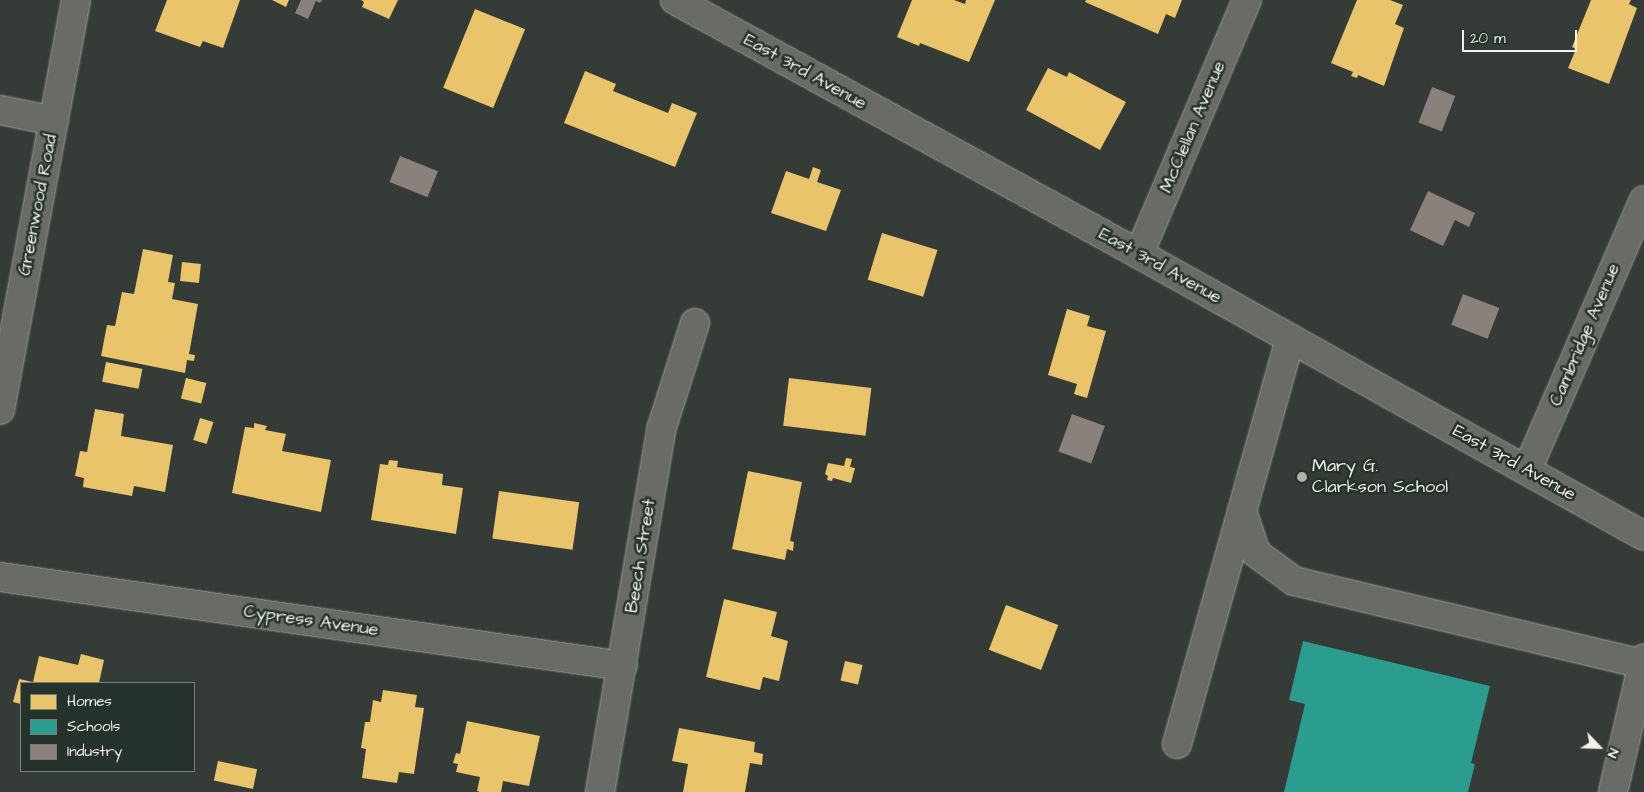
<!DOCTYPE html>
<html>
<head>
<meta charset="utf-8">
<style>
  body { margin:0 }
  #map { position:relative; width:1644px; height:792px; overflow:hidden; background:#353b36; font-family:"Architects Daughter",sans-serif }
  div>[style] { position:absolute }
  [style*='--x'] { left:calc(var(--x)*1px); top:calc(var(--y)*1px); width:calc(var(--w)*1px); rotate:calc(var(--a)*1deg) }
  .homes>* { inset:0; background:#e9c46a; transform-origin:0 0 }
  .schools>* { inset:0; background:#2a9d8f }
  .industry>* { inset:0; background:#8a817c; transform-origin:0 0 }
  .roads { filter:drop-shadow(0 0 1px #9c9e9a) drop-shadow(0 0 1px #9c9e9a) }
  .minor>* { height:28px; margin:-14px; padding:0 14px; transform-origin:14px; border-radius:14px; background:#686b66 }
  .dots>* { width:14px; height:14px; translate:-50% -50%; box-sizing:border-box; border:2px solid #26332d; border-radius:50% }
  span { translate:-50% -50%; white-space:nowrap; text-align:center; line-height:1.15; -webkit-text-stroke:5px #26332d; paint-order:stroke }
  .street-label { font-size:18px; color:#f4f1e8 }
  .poi-label { font-size:18px; color:#f4f1e8 }
  .left { translate:0 -50%; text-align:left }
  .legend { position:absolute; left:20px; top:682px; width:175px; height:90px; box-sizing:border-box; background:#26332d; border:1px solid #787f78; margin:0; padding:6px 9px; list-style:none; font-size:15px; color:#f4f1e8 }
  .legend li { display:flex; align-items:center; gap:10px; height:25px }
  .legend b { width:25px; border:1px solid #787f78 }
  .north { position:absolute; left:1574px; top:722px; width:50px; height:50px; -webkit-text-stroke:4px #26332d; paint-order:stroke; rotate:114deg; font-size:14px; font-weight:700; line-height:20px; text-align:center; color:#f4f1e8 }
  .north::after { content:''; display:block; margin:auto; width:18px; height:22px; background:#f4f1e8; clip-path:polygon(50% 0,100% 100%,50% 72%,0 100%) }
  .scale { position:absolute; left:1462px; top:30px; width:115px; height:22px; box-sizing:border-box; border:2px solid #f4f1e8; border-top:0; padding-left:6px; font-size:15px; line-height:18px; white-space:nowrap; color:#f4f1e8; -webkit-text-stroke:4px #26332d; paint-order:stroke }
</style>
</head>
<body>
<div id="map">
  <div class="homes">
    <div style="clip-path:polygon(167px 0,240px 0,223px 48px,203px 41px,200px 47px,155px 31px)"></div>
    <div style="clip-path:polygon(272px 0,289px 0,286px 7px)"></div>
    <div style="clip-path:polygon(361px 0,398px 0,389px 19px,362px 7px,364px 2px)"></div>
    <div style="clip-path:polygon(912px 0,954px 0,965px 4px,966px 0,995px 0,969px 62px,920px 43px,919px 46px,897px 37px)"></div>
    <div style="clip-path:polygon(1086px 0,1182px 0,1175px 18px,1166px 14px,1158px 34px,1085px 2px)"></div>
    <div style="clip-path:polygon(1357px 0,1390px 0,1403px 5px,1395px 24px,1404px 28px,1384px 86px,1358px 75px,1357px 78px,1351px 76px,1353px 72px,1331px 63px)"></div>
    <div style="clip-path:polygon(1591px 0,1631px 0,1629px 4px,1637px 8px,1609px 84px,1568px 68px,1576px 49px,1572px 47px)"></div>
    <div style="left:475px;top:9px;width:54px;height:85px;rotate:22deg"></div>
    <div style="clip-path:polygon(1048px 68px,1067px 77px,1069px 72px,1126px 102px,1100px 150px,1026px 110px)"></div>
    <div style="clip-path:polygon(585px 71px,616px 84px,613px 91px,668px 113px,672px 103px,697px 113px,675px 167px,564px 123px)"></div>
    <div style="clip-path:polygon(813px 167px,821px 170px,817px 182px,841px 190px,826px 231px,771px 213px,786px 171px,809px 179px)"></div>
    <div style="left:882px;top:233px;width:58px;height:49px;rotate:17deg"></div>
    <div style="clip-path:polygon(143px 249px,173px 255px,168px 282px,175px 283px,172px 299px,198px 304px,189px 354px,195px 355px,194px 361px,187px 360px,185px 373px,101px 356px,107px 325px,115px 326px,122px 292px,134px 294px)"></div>
    <div style="left:182px;top:262px;width:19px;height:19px;rotate:6deg"></div>
    <div style="clip-path:polygon(1067px 309px,1090px 316px,1087px 326px,1106px 331px,1087px 398px,1074px 394px,1077px 384px,1048px 375px)"></div>
    <div style="left:106px;top:362px;width:37px;height:20px;rotate:11deg"></div>
    <div style="left:186px;top:378px;width:21px;height:21px;rotate:14deg"></div>
    <div style="left:789px;top:378px;width:83px;height:48px;rotate:7deg"></div>
    <div style="clip-path:polygon(95px 409px,124px 414px,121px 436px,173px 445px,165px 492px,134px 486px,132px 496px,83px 487px,84px 478px,75px 476px,80px 451px,87px 452px)"></div>
    <div style="left:200px;top:418px;width:14px;height:23px;rotate:17deg"></div>
    <div style="clip-path:polygon(254px 423px,267px 426px,265px 430px,286px 434px,282px 451px,331px 460px,321px 512px,232px 493px,245px 427px,254px 428px)"></div>
    <div style="clip-path:polygon(846px 458px,852px 459px,850px 467px,855px 468px,851px 483px,833px 478px,832px 481px,827px 480px,828px 476px,825px 474px,828px 463px,844px 466px)"></div>
    <div style="clip-path:polygon(389px 460px,398px 461px,397px 467px,443px 474px,442px 485px,463px 488px,456px 534px,371px 520px,380px 464px,388px 465px)"></div>
    <div style="clip-path:polygon(748px 471px,802px 482px,790px 541px,794px 542px,793px 551px,787px 549px,785px 560px,732px 549px)"></div>
    <div style="left:499px;top:491px;width:81px;height:48px;rotate:8deg"></div>
    <div style="clip-path:polygon(724px 599px,777px 612px,771px 636px,788px 641px,779px 681px,763px 677px,760px 690px,706px 677px)"></div>
    <div style="left:1006px;top:605px;width:56px;height:48px;rotate:21deg"></div>
    <div style="clip-path:polygon(81px 654px,104px 660px,99px 683px,21px 683px,21px 704px,13px 702px,19px 679px,33px 682px,39px 656px,78px 665px)"></div>
    <div style="left:845px;top:661px;width:18px;height:20px;rotate:13deg"></div>
    <div style="clip-path:polygon(383px 690px,417px 695px,415px 707px,424px 708px,414px 774px,399px 772px,397px 783px,362px 778px,366px 749px,361px 748px,365px 722px,370px 722px,373px 700px,381px 702px)"></div>
    <div style="clip-path:polygon(467px 721px,540px 736px,529px 786px,503px 781px,501px 792px,480px 792px,477px 791px,480px 777px,456px 772px,458px 764px,453px 763px,456px 753px,460px 754px)"></div>
    <div style="clip-path:polygon(679px 728px,755px 742px,754px 752px,763px 754px,762px 765px,750px 763px,745px 792px,683px 792px,688px 764px,672px 761px)"></div>
    <div style="left:218px;top:761px;width:40px;height:20px;rotate:12deg"></div>
  </div>
  <div class="schools">
    <div style="clip-path:polygon(1303px 641px,1490px 686px,1471px 763px,1475px 764px,1468px 792px,1284px 792px,1305px 704px,1289px 700px)"></div>
  </div>
  <div class="industry">
    <div style="clip-path:polygon(301px 0,322px 0,320px 3px,316px 1px,308px 19px,295px 13px)"></div>
    <div style="left:1432px;top:87px;width:25px;height:38px;rotate:21deg"></div>
    <div style="left:400px;top:156px;width:41px;height:28px;rotate:22deg"></div>
    <div style="clip-path:polygon(1428px 191px,1475px 213px,1469px 227px,1455px 220px,1443px 246px,1410px 230px)"></div>
    <div style="left:1463px;top:294px;width:39px;height:33px;rotate:21deg"></div>
    <div style="left:1072px;top:414px;width:35px;height:40px;rotate:20deg"></div>
  </div>
  <div class="roads">
    <div class="minor">
      <div style="--x:675;--y:0;--w:529;--a:28.7"></div>
      <div style="--x:1139;--y:254;--w:578;--a:29.18"></div>
      <div style="--x:0;--y:110;--w:55;--a:11.5"></div>
      <div style="--x:1139;--y:254;--w:276;--a:-67"></div>
      <div style="--x:0;--y:410;--w:417;--a:-79.5"></div>
      <div style="--x:1527;--y:470;--w:294;--a:-66.6"></div>
      <div style="--x:1242;--y:511;--w:44;--a:71.6"></div>
      <div style="--x:1256;--y:553;--w:47;--a:36.4"></div>
      <div style="--x:1294;--y:581;--w:358;--a:13.4"></div>
      <div style="--x:0;--y:577;--w:629;--a:8.13"></div>
      <div style="--x:1177;--y:744;--w:421;--a:-74.4"></div>
      <div style="--x:600;--y:792;--w:370;--a:-80.4"></div>
      <div style="--x:662;--y:427;--w:109;--a:-72.4"></div>
      <div style="--x:1613;--y:792;--w:137;--a:-76.9"></div>
    </div>
  </div>
  <div class="dots">
    <div style="left:1302px;top:477px;background:#b1b1aa"></div>
  </div>
  <div class="street-label">
    <span style="left:805px;top:72px;rotate:29deg">East 3rd Avenue</span>
    <span style="left:1193px;top:127px;rotate:-67deg">McClellan Avenue</span>
    <span style="left:38px;top:205px;rotate:-79deg">Greenwood Road</span>
    <span style="left:1160px;top:266px;rotate:29deg">East 3rd Avenue</span>
    <span style="left:1585px;top:335px;rotate:-67deg">Cambridge Avenue</span>
    <span style="left:1514px;top:463px;rotate:29deg">East 3rd Avenue</span>
    <span style="left:641px;top:556px;rotate:-81deg">Beech Street</span>
    <span style="left:311px;top:621px;rotate:8deg">Cypress Avenue</span>
  </div>
  <div class="poi-label">
    <span class="left" style="left:1312px;top:477px">Mary G.<br>Clarkson School</span>
  </div>
  <ul class="legend">
  <li><b style="height:14px;background:#e9c46a"></b>Homes</li>
  <li><b style="height:14px;background:#2a9d8f"></b>Schools</li>
  <li><b style="height:14px;background:#8a817c"></b>Industry</li>
  </ul>
  <div class="north">N</div>
  <div class="scale">20 m</div>
</div>
</body>
</html>
